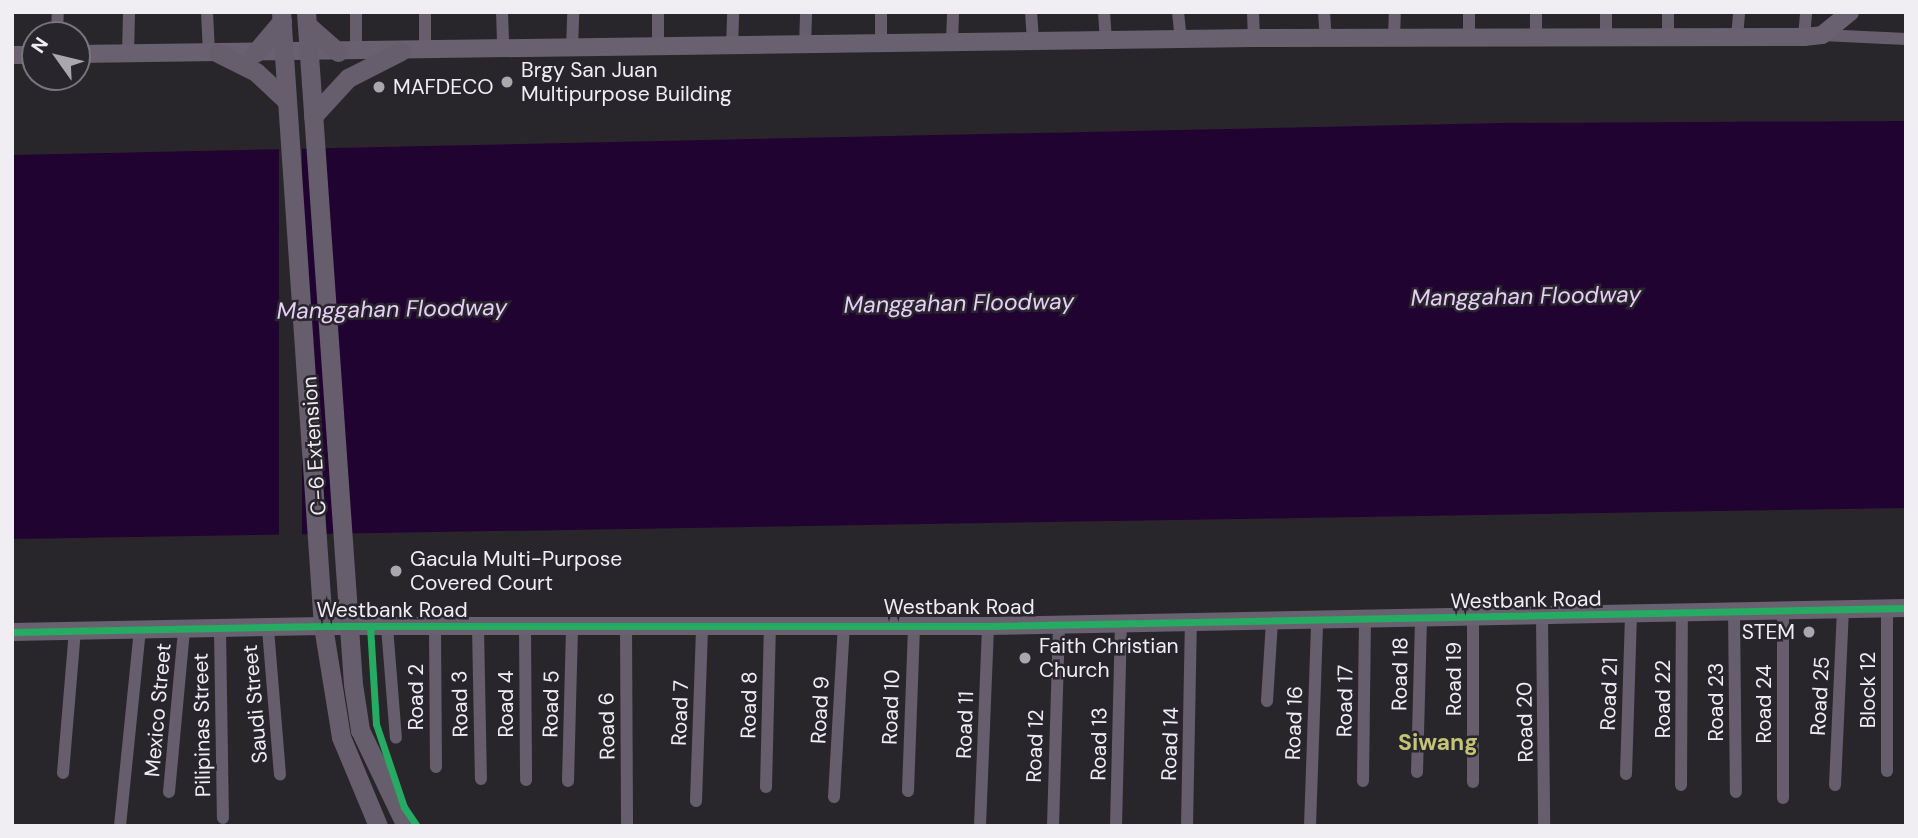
<!DOCTYPE html>
<html>
<head>
<meta charset="utf-8">
<style>
  body { margin:0 }
  #map { position:relative; width:1918px; height:838px; overflow:hidden; background:#29262b; font-family:"DM Sans",sans-serif }
  div>[style] { position:absolute }
  [style*='--x'] { left:calc(var(--x)*1px); top:calc(var(--y)*1px); width:calc(var(--w)*1px); rotate:calc(var(--a)*1deg) }
  .water>* { inset:0; background:#210331 }
  .pier>* { inset:0; background:#29262b; transform-origin:0 0 }
  .street>* { height:12px; margin:-6px; padding:0 6px; transform-origin:6px; border-radius:6px; background:#665e6c }
  .secondary>* { height:18px; margin:-9px; padding:0 9px; transform-origin:9px; border-radius:9px; background:#6a6170 }
  .primary>* { height:19px; margin:-9.5px; padding:0 9.5px; transform-origin:9.5px; border-radius:9.5px; background:#665e6c }
  .cycleway>* { height:7px; margin:-3.5px; padding:0 3.5px; transform-origin:3.5px; border-radius:3.5px; background:#26ab63 }
  .dots>* { width:19px; height:19px; translate:-50% -50%; box-sizing:border-box; border:4px solid #29252c; border-radius:50% }
  span { translate:-50% -50%; white-space:nowrap; text-align:center; line-height:1.15; -webkit-text-stroke:5px #29252c; paint-order:stroke }
  .poi-label { font-size:21px; color:#f1eef3 }
  .left { translate:0 -50%; text-align:left }
  .right { translate:-100% -50%; text-align:right }
  .street-label { font-size:21px; color:#f1eef3 }
  .water-label { font-size:23px; color:#e7cff9; font-style:italic }
  .neighbourhood-label { font-size:23px; color:#c3c476; font-weight:700 }
  .frame { position:absolute; inset:0; border:14px solid #f1eef3; pointer-events:none }
  .north { position:absolute; left:21px; top:21px; width:70px; height:70px; box-sizing:border-box; background:#29252c; border:2px solid #79757c; border-radius:50%; rotate:304deg; font-size:19px; font-weight:700; line-height:28px; text-align:center; color:#f1eef3 }
  .north::after { content:''; display:block; margin:auto; width:24px; height:32px; background:#aba8ad; clip-path:polygon(50% 0,100% 100%,50% 72%,0 100%) }
</style>
</head>
<body>
<div id="map">
  <div class="water">
    <div style="clip-path:polygon(1906px 121px,1906px 508px,12px 539px,12px 155px,1499px 123px)"></div>
  </div>
  <div class="pier">
    <div style="left:279px;top:146px;width:23px;height:393px"></div>
  </div>
  <div class="street">
    <div style="--x:207;--y:12;--w:41;--a:87.2"></div>
    <div style="--x:356;--y:12;--w:40;--a:90"></div>
    <div style="--x:502;--y:12;--w:36;--a:88"></div>
    <div style="--x:881;--y:12;--w:32;--a:90"></div>
    <div style="--x:1031;--y:12;--w:30;--a:86"></div>
    <div style="--x:1104;--y:12;--w:29;--a:86"></div>
    <div style="--x:1178;--y:12;--w:28;--a:84"></div>
    <div style="--x:1253;--y:12;--w:26;--a:88"></div>
    <div style="--x:1324;--y:12;--w:26;--a:86"></div>
    <div style="--x:1469;--y:12;--w:27;--a:90"></div>
    <div style="--x:1536;--y:12;--w:25;--a:90"></div>
    <div style="--x:57;--y:35;--w:23;--a:-88"></div>
    <div style="--x:1822;--y:35;--w:84;--a:2.7"></div>
    <div style="--x:1668;--y:36;--w:24;--a:-90"></div>
    <div style="--x:1737;--y:37;--w:25;--a:-85"></div>
    <div style="--x:1804;--y:37;--w:25;--a:-85"></div>
    <div style="--x:1394;--y:38;--w:26;--a:-88"></div>
    <div style="--x:1606;--y:38;--w:26;--a:-90"></div>
    <div style="--x:952;--y:43;--w:31;--a:-88"></div>
    <div style="--x:805;--y:45;--w:33;--a:-88"></div>
    <div style="--x:732;--y:47;--w:35;--a:-88"></div>
    <div style="--x:658;--y:48;--w:36;--a:-90"></div>
    <div style="--x:572;--y:49;--w:37;--a:-88"></div>
    <div style="--x:425;--y:50;--w:38;--a:-90"></div>
    <div style="--x:128;--y:54;--w:42;--a:-88.6"></div>
    <div style="--x:1783;--y:610;--w:188;--a:90"></div>
    <div style="--x:1734;--y:611;--w:181;--a:89.4"></div>
    <div style="--x:1542;--y:618;--w:208;--a:89.4"></div>
    <div style="--x:1473;--y:619;--w:163;--a:90"></div>
    <div style="--x:626;--y:626;--w:200;--a:89.7"></div>
    <div style="--x:387;--y:627;--w:111;--a:85.4"></div>
    <div style="--x:435;--y:627;--w:140;--a:89.6"></div>
    <div style="--x:478;--y:627;--w:152;--a:88.9"></div>
    <div style="--x:525;--y:627;--w:153;--a:89.6"></div>
    <div style="--x:268;--y:629;--w:146;--a:85.3"></div>
    <div style="--x:220;--y:631;--w:187;--a:89.1"></div>
    <div style="--x:1267;--y:701;--w:79;--a:-86.4"></div>
    <div style="--x:1887;--y:771;--w:162;--a:-90"></div>
    <div style="--x:1417;--y:772;--w:153;--a:-88.5"></div>
    <div style="--x:63;--y:773;--w:143;--a:-85.2"></div>
    <div style="--x:1626;--y:774;--w:159;--a:-88.2"></div>
    <div style="--x:568;--y:781;--w:153;--a:-88.5"></div>
    <div style="--x:1363;--y:781;--w:160;--a:-89.3"></div>
    <div style="--x:1681;--y:785;--w:173;--a:-89.7"></div>
    <div style="--x:1835;--y:785;--w:177;--a:-87.4"></div>
    <div style="--x:766;--y:787;--w:163;--a:-88.6"></div>
    <div style="--x:908;--y:791;--w:167;--a:-87.9"></div>
    <div style="--x:169;--y:792;--w:163;--a:-84.7"></div>
    <div style="--x:834;--y:797;--w:172;--a:-86.7"></div>
    <div style="--x:696;--y:801;--w:175;--a:-88"></div>
    <div style="--x:120;--y:826;--w:197;--a:-84.2"></div>
    <div style="--x:980;--y:826;--w:200;--a:-87.7"></div>
    <div style="--x:1053;--y:826;--w:201;--a:-88.3"></div>
    <div style="--x:1116;--y:826;--w:204;--a:-88.6"></div>
    <div style="--x:1187;--y:826;--w:205;--a:-88.9"></div>
    <div style="--x:1310;--y:826;--w:205;--a:-88"></div>
  </div>
  <div class="secondary">
    <div style="--x:77;--y:54;--w:1177;--a:-0.78"></div>
    <div style="--x:1254;--y:38;--w:550;--a:-0.1"></div>
    <div style="--x:1804;--y:37;--w:18;--a:-6"></div>
    <div style="--x:1822;--y:35;--w:36;--a:-39"></div>
    <div style="--x:12;--y:55;--w:23;--a:0"></div>
    <div style="--x:12;--y:632;--w:311;--a:-1.1"></div>
    <div style="--x:323;--y:626;--w:665;--a:0"></div>
    <div style="--x:988;--y:626;--w:918;--a:-1.12"></div>
  </div>
  <div class="primary">
    <div style="--x:281;--y:12;--w:615;--a:86.09"></div>
    <div style="--x:323;--y:626;--w:112;--a:80.8"></div>
    <div style="--x:341;--y:737;--w:96;--a:67.4"></div>
    <div style="--x:306;--y:12;--w:674;--a:86"></div>
    <div style="--x:353;--y:684;--w:47;--a:81.3"></div>
    <div style="--x:360;--y:730;--w:106;--a:64.4"></div>
    <div style="--x:307;--y:25;--w:41;--a:41.1"></div>
    <div style="--x:218;--y:53;--w:42;--a:26.6"></div>
    <div style="--x:256;--y:72;--w:42;--a:43.1"></div>
    <div style="--x:255;--y:53;--w:42;--a:-49.8"></div>
    <div style="--x:313;--y:116;--w:52;--a:-47.4"></div>
    <div style="--x:348;--y:78;--w:59;--a:-27"></div>
  </div>
  <div class="cycleway">
    <div style="--x:370;--y:626;--w:98;--a:86.5"></div>
    <div style="--x:376;--y:724;--w:88;--a:71.4"></div>
    <div style="--x:404;--y:807;--w:23;--a:56"></div>
    <div style="--x:12;--y:632;--w:311;--a:-1.1"></div>
    <div style="--x:323;--y:626;--w:665;--a:0"></div>
    <div style="--x:988;--y:626;--w:918;--a:-1.12"></div>
  </div>
  <div class="dots">
    <div style="left:507px;top:82px;background:#aba8ad"></div>
    <div style="left:379px;top:87px;background:#aba8ad"></div>
    <div style="left:396px;top:571px;background:#aba8ad"></div>
    <div style="left:1809px;top:632px;background:#aba8ad"></div>
    <div style="left:1025px;top:658px;background:#aba8ad"></div>
  </div>
  <div class="poi-label">
    <span class="left" style="left:521px;top:82px">Brgy San Juan<br>Multipurpose Building</span>
    <span class="left" style="left:393px;top:87px">MAFDECO</span>
    <span class="left" style="left:410px;top:571px">Gacula Multi-Purpose<br>Covered Court</span>
    <span class="right" style="left:1795px;top:632px">STEM</span>
    <span class="left" style="left:1039px;top:658px">Faith Christian<br>Church</span>
  </div>
  <div class="street-label">
    <span style="left:314px;top:446px;rotate:-94deg">C-6 Extension</span>
    <span style="left:1526px;top:600px;rotate:-1deg">Westbank Road</span>
    <span style="left:959px;top:607px">Westbank Road</span>
    <span style="left:392px;top:610px">Westbank Road</span>
    <span style="left:1400px;top:674px;rotate:-89deg">Road 18</span>
    <span style="left:1454px;top:679px;rotate:-90deg">Road 19</span>
    <span style="left:1868px;top:690px;rotate:-90deg">Block 12</span>
    <span style="left:1609px;top:694px;rotate:-88deg">Road 21</span>
    <span style="left:1820px;top:696px;rotate:-87deg">Road 25</span>
    <span style="left:416px;top:697px;rotate:-90deg">Road 2</span>
    <span style="left:1663px;top:699px;rotate:-90deg">Road 22</span>
    <span style="left:1345px;top:701px;rotate:-89deg">Road 17</span>
    <span style="left:1716px;top:702px;rotate:-90deg">Road 23</span>
    <span style="left:255px;top:704px;rotate:-95deg">Saudi Street</span>
    <span style="left:460px;top:704px;rotate:-91deg">Road 3</span>
    <span style="left:506px;top:704px;rotate:-90deg">Road 4</span>
    <span style="left:551px;top:704px;rotate:-89deg">Road 5</span>
    <span style="left:1764px;top:704px;rotate:-90deg">Road 24</span>
    <span style="left:749px;top:705px;rotate:-89deg">Road 8</span>
    <span style="left:891px;top:707px;rotate:-88deg">Road 10</span>
    <span style="left:158px;top:710px;rotate:-85deg">Mexico Street</span>
    <span style="left:820px;top:710px;rotate:-87deg">Road 9</span>
    <span style="left:680px;top:713px;rotate:-88deg">Road 7</span>
    <span style="left:1525px;top:722px;rotate:-91deg">Road 20</span>
    <span style="left:1294px;top:723px;rotate:-88deg">Road 16</span>
    <span style="left:202px;top:725px;rotate:-91deg">Pilipinas Street</span>
    <span style="left:965px;top:725px;rotate:-88deg">Road 11</span>
    <span style="left:607px;top:726px;rotate:-91deg">Road 6</span>
    <span style="left:1099px;top:744px;rotate:-89deg">Road 13</span>
    <span style="left:1170px;top:744px;rotate:-88deg">Road 14</span>
    <span style="left:1035px;top:746px;rotate:-88deg">Road 12</span>
  </div>
  <div class="water-label">
    <span style="left:1526px;top:296px;rotate:-1deg">Manggahan Floodway</span>
    <span style="left:959px;top:303px;rotate:-1deg">Manggahan Floodway</span>
    <span style="left:392px;top:309px;rotate:-1deg">Manggahan Floodway</span>
  </div>
  <div class="neighbourhood-label">
    <span style="left:1438px;top:742px">Siwang</span>
  </div>
  <div class="frame"></div>
  <div class="north">N</div>
</div>
</body>
</html>
